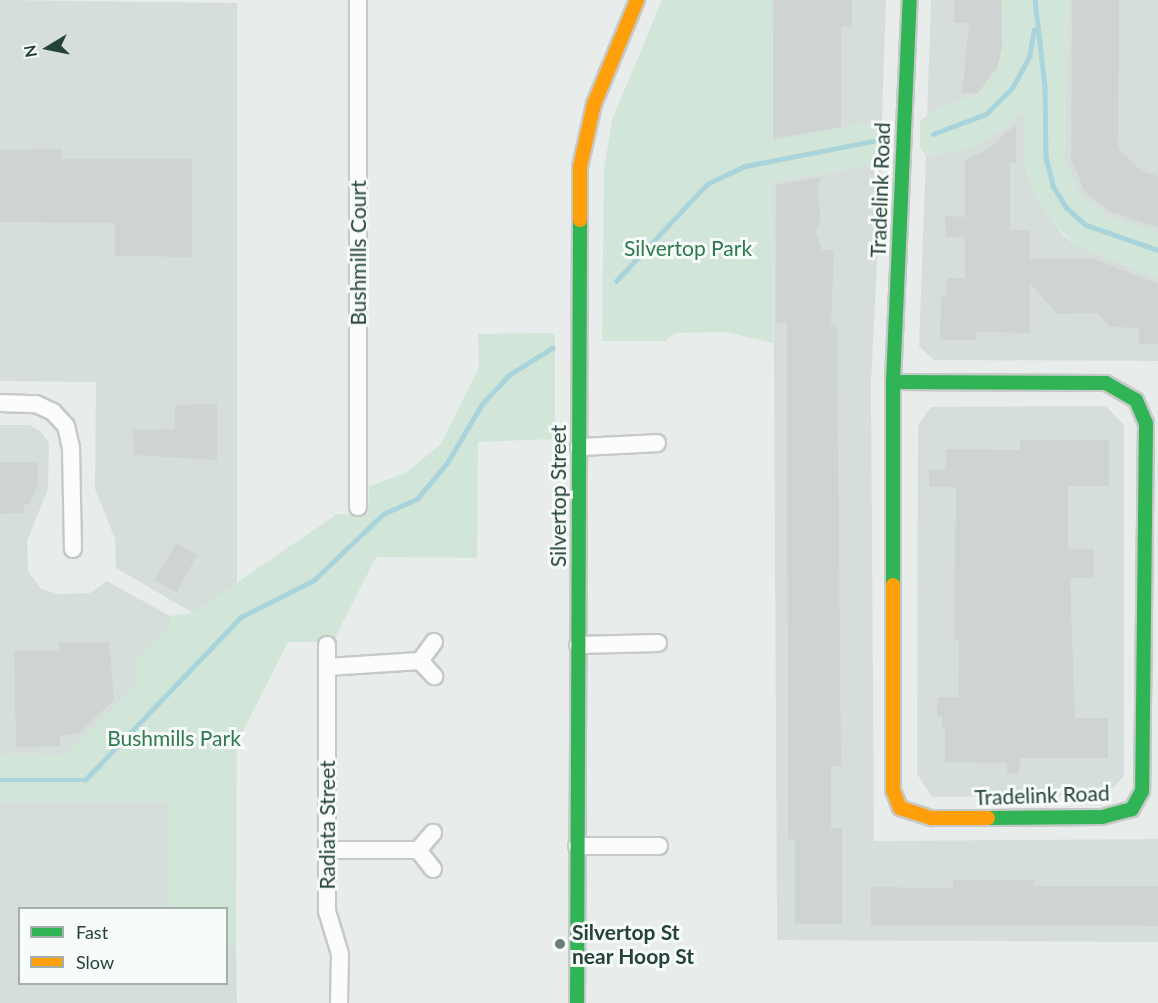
<!DOCTYPE html>
<style>
body{margin:0}
#map{position:relative;width:1158px;height:1003px;overflow:hidden;background:#e8edeb;font-family:Lato,sans-serif}
div>[style]{position:absolute}
.built>*{inset:0;background:#d6dedb}
.green>*{inset:0;background:#d1e6d8}
.stream>*{height:4.5px;margin:-2.25px;padding:0 2.25px;transform-origin:2.25px;border-radius:2.25px;background:#a9d4db}
.building>*{inset:0;background:#cfd4d2}
.roads{filter:drop-shadow(2px 0 #c5cac8) drop-shadow(-2px 0 #c5cac8) drop-shadow(0 2px #c5cac8) drop-shadow(0 -2px #c5cac8)}
.street>*{height:16px;margin:-8px;padding:0 8px;transform-origin:8px;border-radius:8px;background:#fcfcfc}
.fast>*{height:14px;margin:-7px;padding:0 7px;transform-origin:7px;border-radius:7px;background:#30b455}
.slow>*{height:14px;margin:-7px;padding:0 7px;transform-origin:7px;border-radius:7px;background:#ff9f0a}
.dots>*{width:16px;height:16px;translate:-50% -50%;box-sizing:border-box;border:3px solid #f7fbf9;border-radius:50%}
span{translate:-50% -50%;white-space:nowrap;text-align:center;line-height:1.15;-webkit-text-stroke:6px #f7fbf9;paint-order:stroke}
.street-label{font-size:21px;color:#24423a}
.park-label{font-size:21px;color:#2d7a4b}
.poi-label{font-size:21px;color:#24423a;font-weight:700}
.left{translate:0 -50%;text-align:left}
.legend{position:absolute;left:18px;top:907px;width:210px;height:78px;box-sizing:border-box;background:#f7fbf9;border:2px solid #a3b1ad;margin:0;padding:8px 10px;list-style:none;font-size:18px;color:#24423a}
.legend li{display:flex;align-items:center;gap:12px;height:30px}
.legend b{width:30px;border:2px solid #a3b1ad}
.north{position:absolute;left:18px;top:18px;width:60px;height:60px;-webkit-text-stroke:4px #f7fbf9;paint-order:stroke;rotate:260deg;font-size:16px;font-weight:700;line-height:24px;text-align:center;color:#24423a}
.north::after{content:'';display:block;margin:auto;width:21px;height:27px;background:#24423a;clip-path:polygon(50% 0,100% 100%,50% 72%,0 100%)}
</style>
<div id="map">
<div class="built">
<div style="clip-path:polygon(0 0,237px 3px,237px 584px,193px 613px,116px 568px,115px 539px,95px 489px,96px 382px,0 381px)"></div>
<div style="clip-path:polygon(772px 0,886px 0,882px 120px,773px 142px)"></div>
<div style="clip-path:polygon(931px 0,1002px 0,1003px 48px,998px 68px,978px 94px,936px 109px,927px 117px)"></div>
<div style="clip-path:polygon(1069px 0,1158px 0,1158px 232px,1108px 217px,1080px 195px,1064px 159px)"></div>
<div style="clip-path:polygon(1020px 112px,1025px 113px,1026px 169px,1033px 193px,1062px 234px,1077px 246px,1158px 278px,1158px 361px,934px 360px,919px 346px,926px 156px,967px 149px,1005px 128px)"></div>
<div style="clip-path:polygon(882px 163px,871px 384px,874px 841px,1158px 839px,1158px 942px,777px 940px,773px 182px)"></div>
<div style="clip-path:polygon(1106px 406px,1124px 425px,1124px 776px,1106px 795px,932px 797px,917px 774px,918px 425px,931px 407px)"></div>
<div style="clip-path:polygon(0 425px,30px 425px,41px 432px,49px 443px,48px 489px,27px 541px,28px 571px,41px 589px,58px 594px,90px 593px,107px 581px,170px 616px,170px 628px,137px 659px,137px 686px,65px 755px,0 754px)"></div>
<div style="clip-path:polygon(169px 801px,168px 908px,20px 908px,20px 984px,226px 984px,227px 945px,236px 945px,237px 1003px,0 1003px,0 802px)"></div>
</div>
<div class="green">
<div style="clip-path:polygon(662px 0,772px 0,773px 141px,882px 120px,882px 163px,773px 182px,773px 343px,725px 332px,675px 333px,665px 341px,602px 341px,604px 169px,612px 120px)"></div>
<div style="clip-path:polygon(1002px 0,1069px 0,1064px 159px,1080px 195px,1108px 217px,1158px 232px,1158px 278px,1077px 246px,1053px 223px,1033px 193px,1026px 169px,1025px 113px,1020px 112px,1005px 128px,967px 149px,926px 156px,920px 147px,920px 121px,936px 109px,978px 94px,998px 68px,1003px 48px)"></div>
<div style="clip-path:polygon(555px 333px,555px 439px,478px 442px,477px 558px,376px 557px,333px 642px,288px 642px,237px 743px,236px 945px,227px 945px,226px 908px,168px 908px,168px 802px,0 802px,0 754px,65px 755px,137px 686px,137px 659px,170px 628px,170px 616px,193px 613px,337px 514px,368px 514px,369px 486px,406px 473px,441px 444px,479px 367px,478px 334px)"></div>
</div>
<div class="stream">
<div style="left:1035px;top:0;width:88px;rotate:83.4deg"></div>
<div style="left:1045px;top:87px;width:70px;rotate:89.2deg"></div>
<div style="left:1046px;top:157px;width:30px;rotate:76deg"></div>
<div style="left:1053px;top:186px;width:26px;rotate:58deg"></div>
<div style="left:1067px;top:208px;width:25px;rotate:42deg"></div>
<div style="left:1086px;top:225px;width:76px;rotate:19.1deg"></div>
<div style="left:933px;top:134px;width:57px;rotate:-20.7deg"></div>
<div style="left:986px;top:114px;width:37px;rotate:-45deg"></div>
<div style="left:1012px;top:88px;width:35px;rotate:-61deg"></div>
<div style="left:1029px;top:57px;width:27px;rotate:-80deg"></div>
<div style="left:616px;top:281px;width:133px;rotate:-46.8deg"></div>
<div style="left:707px;top:184px;width:42px;rotate:-25.3deg"></div>
<div style="left:745px;top:166px;width:131px;rotate:-11deg"></div>
<div style="left:0;top:780px;width:85px"></div>
<div style="left:85px;top:780px;width:226px;rotate:-46.3deg"></div>
<div style="left:241px;top:617px;width:82px;rotate:-26.9deg"></div>
<div style="left:314px;top:580px;width:95px;rotate:-43.7deg"></div>
<div style="left:383px;top:514px;width:37px;rotate:-24deg"></div>
<div style="left:417px;top:499px;width:47px;rotate:-50.2deg"></div>
<div style="left:447px;top:463px;width:69px;rotate:-59.3deg"></div>
<div style="left:482px;top:404px;width:40px;rotate:-47deg"></div>
<div style="left:509px;top:375px;width:51px;rotate:-32.1deg"></div>
</div>
<div class="building">
<div style="clip-path:polygon(773px 0,852px 0,852px 27px,841px 27px,841px 127px,773px 139px)"></div>
<div style="clip-path:polygon(954px 0,1001px 0,1002px 48px,997px 68px,978px 93px,962px 93px,969px 23px,954px 23px)"></div>
<div style="clip-path:polygon(1072px 0,1119px 0,1118px 149px,1142px 171px,1158px 176px,1158px 227px,1112px 213px,1085px 192px,1071px 158px)"></div>
<div style="clip-path:polygon(1016px 124px,1016px 163px,1010px 163px,1010px 230px,1030px 230px,1030px 259px,1092px 258px,1158px 284px,1158px 344px,1139px 344px,1139px 328px,1110px 327px,1097px 313px,1057px 314px,1030px 283px,1030px 333px,976px 332px,976px 340px,940px 340px,941px 297px,946px 297px,947px 278px,965px 278px,965px 237px,946px 237px,945px 216px,965px 217px,965px 160px,988px 149px)"></div>
<div style="clip-path:polygon(62px 149px,62px 159px,192px 159px,192px 257px,115px 256px,115px 223px,0 222px,0 150px)"></div>
<div style="clip-path:polygon(821px 177px,817px 189px,821px 220px,816px 231px,822px 250px,834px 250px,831px 325px,837px 325px,841px 766px,831px 766px,831px 828px,842px 828px,842px 924px,795px 924px,795px 840px,788px 839px,787px 323px,776px 323px,776px 185px)"></div>
<div style="clip-path:polygon(217px 404px,217px 460px,134px 455px,133px 430px,175px 429px,175px 405px)"></div>
<div style="clip-path:polygon(1020px 440px,1109px 440px,1109px 486px,1068px 486px,1068px 549px,1094px 549px,1094px 578px,1070px 578px,1075px 718px,1108px 718px,1108px 758px,1020px 758px,1019px 773px,1007px 773px,1007px 763px,945px 762px,945px 728px,942px 728px,942px 716px,937px 716px,938px 697px,958px 697px,959px 640px,954px 640px,956px 487px,929px 487px,929px 469px,946px 470px,946px 449px,1020px 450px)"></div>
<div style="clip-path:polygon(0 462px,38px 462px,38px 484px,30px 504px,24px 504px,24px 513px,0 514px)"></div>
<div style="clip-path:polygon(176px 543px,197px 555px,177px 592px,155px 580px)"></div>
<div style="clip-path:polygon(109px 642px,114px 700px,79px 733px,60px 736px,61px 746px,16px 747px,14px 651px,59px 650px,59px 643px)"></div>
<div style="clip-path:polygon(953px 880px,1034px 880px,1034px 886px,1158px 886px,1158px 926px,871px 925px,871px 887px,953px 888px)"></div>
</div>
<div class="roads">
<div class="street">
<div style="left:0;top:403px;width:36px;rotate:2deg"></div>
<div style="left:36px;top:404px;width:19px;rotate:25deg"></div>
<div style="left:53px;top:412px;width:19px;rotate:47deg"></div>
<div style="left:66px;top:426px;width:22px;rotate:77deg"></div>
<div style="left:71px;top:447px;width:102px;rotate:88.9deg"></div>
<div style="left:579px;top:447px;width:78px;rotate:-2.9deg"></div>
<div style="left:358px;top:507px;width:507px;rotate:-90deg"></div>
<div style="left:434px;top:642px;width:24px;rotate:126deg"></div>
<div style="left:420px;top:661px;width:21px;rotate:47deg"></div>
<div style="left:327px;top:645px;width:266px;rotate:90deg"></div>
<div style="left:327px;top:911px;width:45px;rotate:73.2deg"></div>
<div style="left:340px;top:954px;width:49px;rotate:91.2deg"></div>
<div style="left:578px;top:645px;width:80px;rotate:-1.4deg"></div>
<div style="left:327px;top:667px;width:93px;rotate:-3.7deg"></div>
<div style="left:577px;top:846px;width:82px"></div>
<div style="left:327px;top:850px;width:91px"></div>
<div style="left:433px;top:869px;width:24px;rotate:-128deg"></div>
<div style="left:418px;top:850px;width:23px;rotate:-49deg"></div>
</div>
<div class="fast">
<div style="left:893px;top:382px;width:213px;rotate:0.3deg"></div>
<div style="left:1106px;top:383px;width:34px;rotate:30deg"></div>
<div style="left:1136px;top:400px;width:25px;rotate:67deg"></div>
<div style="left:1146px;top:423px;width:368px;rotate:90.6deg"></div>
<div style="left:1142px;top:791px;width:21px;rotate:119deg"></div>
<div style="left:1132px;top:809px;width:31px;rotate:165deg"></div>
<div style="left:1102px;top:817px;width:114px;rotate:179.5deg"></div>
<div style="left:893px;top:585px;width:203px;rotate:-90deg"></div>
<div style="left:893px;top:382px;width:382px;rotate:-87.5deg"></div>
<div style="left:577px;top:1003px;width:783px;rotate:-89.78deg"></div>
</div>
<div class="slow">
<div style="left:580px;top:220px;width:53px;rotate:-90deg"></div>
<div style="left:580px;top:167px;width:65px;rotate:-77.5deg"></div>
<div style="left:594px;top:104px;width:113px;rotate:-67.5deg"></div>
<div style="left:893px;top:585px;width:205px;rotate:90deg"></div>
<div style="left:893px;top:790px;width:19px;rotate:69deg"></div>
<div style="left:900px;top:808px;width:33px;rotate:18deg"></div>
<div style="left:931px;top:818px;width:57px"></div>
</div>
</div>
<div class="dots">
<div style="left:560px;top:944px;background:#697e78"></div>
</div>
<div class="street-label">
<span style="left:880px;top:190px;rotate:-88deg">Tradelink Road</span>
<span style="left:358px;top:253px;rotate:-90deg">Bushmills Court</span>
<span style="left:558px;top:496px;rotate:-90deg">Silvertop Street</span>
<span style="left:1042px;top:795px;rotate:-2deg">Tradelink Road</span>
<span style="left:327px;top:825px;rotate:-90deg">Radiata Street</span>
</div>
<div class="park-label">
<span style="left:688px;top:248px">Silvertop Park</span>
<span style="left:174px;top:738px">Bushmills Park</span>
</div>
<div class="poi-label">
<span class="left" style="left:572px;top:944px">Silvertop St<br>near Hoop St</span>
</div>
<ul class="legend">
<li><b style="height:8px;background:#30b455"></b>Fast</li>
<li><b style="height:8px;background:#ff9f0a"></b>Slow</li>
</ul>
<div class="north">N</div>
</div>
